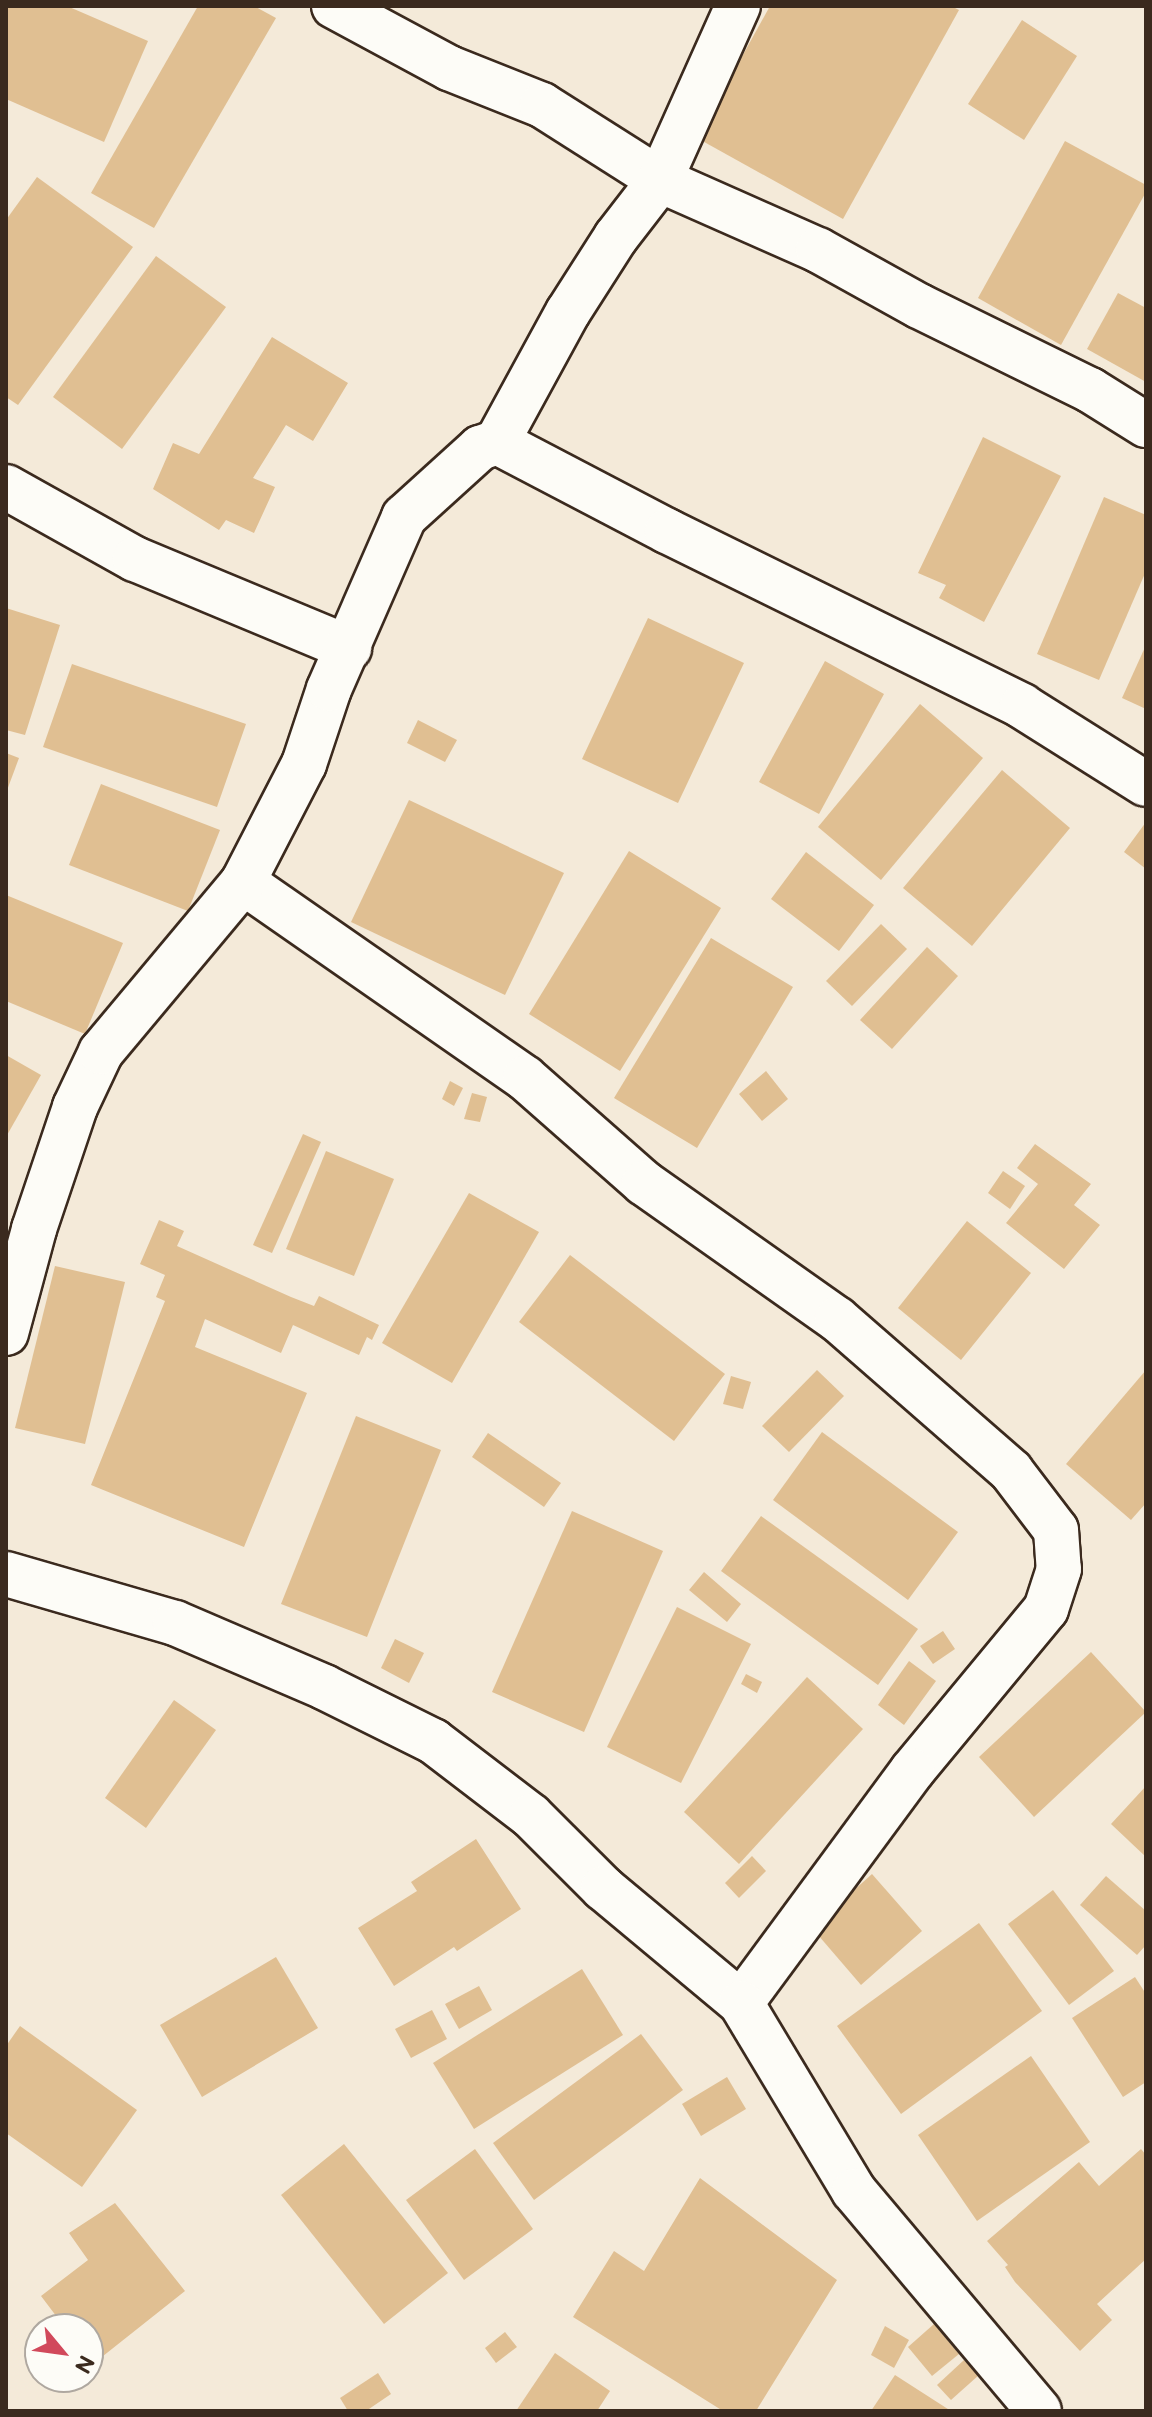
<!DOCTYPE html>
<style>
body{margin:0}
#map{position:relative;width:1152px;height:2417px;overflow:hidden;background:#f4ead9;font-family:"Balsamiq Sans",sans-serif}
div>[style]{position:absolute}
.building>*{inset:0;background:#e0bf92}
.roads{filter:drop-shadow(2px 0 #3b2a1e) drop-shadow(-2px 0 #3b2a1e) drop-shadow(0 2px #3b2a1e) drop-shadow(0 -2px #3b2a1e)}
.street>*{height:44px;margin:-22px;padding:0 22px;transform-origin:22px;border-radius:22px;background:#fdfcf7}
span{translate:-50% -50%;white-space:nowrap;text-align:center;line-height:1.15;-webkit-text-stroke:7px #fdfcf7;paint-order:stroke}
.frame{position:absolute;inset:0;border:8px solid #3b2a1e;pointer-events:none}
.north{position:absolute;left:24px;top:2313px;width:80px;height:80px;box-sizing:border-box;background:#fdfcf7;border:2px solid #afa8a0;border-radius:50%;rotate:119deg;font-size:22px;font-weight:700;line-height:32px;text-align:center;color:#3b2a1e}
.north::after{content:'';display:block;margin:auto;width:28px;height:36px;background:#d1495b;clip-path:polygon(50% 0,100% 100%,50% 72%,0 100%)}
</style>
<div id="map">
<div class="building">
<div style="clip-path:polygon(6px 6px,67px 6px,148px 41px,104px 142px,6px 99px)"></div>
<div style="clip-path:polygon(198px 6px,254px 6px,276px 18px,154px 228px,91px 193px)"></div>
<div style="clip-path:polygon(770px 6px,951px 6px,959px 10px,843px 219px,697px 138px)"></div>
<div style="clip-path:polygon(1022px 20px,1077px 56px,1024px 140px,968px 104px)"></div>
<div style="clip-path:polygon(1065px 141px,1146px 185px,1146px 192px,1061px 345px,978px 298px)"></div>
<div style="clip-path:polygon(37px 177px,133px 247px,18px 405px,6px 397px,6px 220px)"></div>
<div style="clip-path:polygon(156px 256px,226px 307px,122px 449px,53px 397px)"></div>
<div style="clip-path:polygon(1118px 293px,1146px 308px,1146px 382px,1087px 349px)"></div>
<div style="clip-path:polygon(272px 337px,348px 383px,313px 441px,286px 425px,253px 478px,275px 487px,254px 533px,226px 520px,219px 530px,153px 489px,173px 443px,199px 454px)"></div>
<div style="clip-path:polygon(983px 437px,1061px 476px,984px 622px,939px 598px,946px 585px,918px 573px)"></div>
<div style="clip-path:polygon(1104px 497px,1146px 515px,1146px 571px,1099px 680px,1037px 654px)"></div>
<div style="clip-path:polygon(6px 608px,60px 625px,25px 735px,6px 730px)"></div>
<div style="clip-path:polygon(648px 618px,744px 663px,678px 803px,582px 759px)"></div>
<div style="clip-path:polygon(1146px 645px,1146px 709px,1122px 698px)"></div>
<div style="clip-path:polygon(825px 661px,884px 694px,819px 814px,759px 782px)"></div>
<div style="clip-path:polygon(72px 664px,246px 724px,217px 807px,43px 747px)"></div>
<div style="clip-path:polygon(920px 704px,983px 758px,881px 880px,818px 827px)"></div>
<div style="clip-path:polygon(418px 720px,457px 740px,445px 762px,407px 743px)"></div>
<div style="clip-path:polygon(6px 753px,19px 758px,6px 793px)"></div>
<div style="clip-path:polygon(1002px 770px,1070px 828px,972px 946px,903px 888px)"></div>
<div style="clip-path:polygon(101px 784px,220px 830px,188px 911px,69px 865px)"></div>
<div style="clip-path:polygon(409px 800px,564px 873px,505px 995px,351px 922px)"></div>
<div style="clip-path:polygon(1146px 822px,1146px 869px,1124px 852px)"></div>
<div style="clip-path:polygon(629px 851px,721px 908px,620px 1071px,529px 1014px)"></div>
<div style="clip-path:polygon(806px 852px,874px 905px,839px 951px,771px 899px)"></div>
<div style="clip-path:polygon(6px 895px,123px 943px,85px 1034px,6px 1001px)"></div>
<div style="clip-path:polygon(881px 924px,907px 949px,852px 1006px,826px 981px)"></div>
<div style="clip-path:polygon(711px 938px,793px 987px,697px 1148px,614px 1098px)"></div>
<div style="clip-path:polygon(927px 947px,958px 976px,892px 1049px,860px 1020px)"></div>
<div style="clip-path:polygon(6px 1055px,41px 1075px,6px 1137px)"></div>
<div style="clip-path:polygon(766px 1071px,788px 1099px,762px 1121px,739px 1094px)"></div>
<div style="clip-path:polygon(450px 1081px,463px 1088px,454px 1106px,442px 1099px)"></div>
<div style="clip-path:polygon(472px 1093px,487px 1097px,480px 1122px,464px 1119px)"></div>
<div style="clip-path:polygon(303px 1134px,321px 1142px,272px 1253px,253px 1245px)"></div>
<div style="clip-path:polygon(1035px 1144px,1091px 1184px,1074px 1205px,1100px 1225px,1064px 1269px,1006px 1223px,1038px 1184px,1017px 1168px)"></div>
<div style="clip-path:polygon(326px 1151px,394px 1179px,354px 1276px,286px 1249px)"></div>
<div style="clip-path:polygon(1003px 1171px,1025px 1186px,1010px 1209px,988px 1193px)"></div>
<div style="clip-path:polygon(469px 1193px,539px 1232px,452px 1383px,382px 1343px)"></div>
<div style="clip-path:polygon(159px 1220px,184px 1231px,177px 1246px,291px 1297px,314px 1306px,319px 1296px,379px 1325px,372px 1340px,367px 1337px,359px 1355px,293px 1325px,281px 1353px,205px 1319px,195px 1347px,307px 1393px,244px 1547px,91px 1485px,165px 1301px,156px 1297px,165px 1275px,140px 1264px)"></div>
<div style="clip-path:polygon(967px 1221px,1031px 1273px,961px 1360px,898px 1308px)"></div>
<div style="clip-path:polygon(570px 1255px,725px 1374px,674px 1441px,519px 1322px)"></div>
<div style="clip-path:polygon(55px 1266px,125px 1282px,85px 1444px,15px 1428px)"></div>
<div style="clip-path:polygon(817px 1370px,844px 1396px,789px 1452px,762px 1426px)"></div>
<div style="clip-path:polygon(1146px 1370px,1146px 1503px,1131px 1520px,1066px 1464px)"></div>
<div style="clip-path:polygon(731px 1376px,751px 1382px,743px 1409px,723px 1404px)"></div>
<div style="clip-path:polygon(356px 1416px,441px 1450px,367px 1637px,281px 1604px)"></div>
<div style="clip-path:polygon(822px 1432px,958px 1532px,908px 1600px,773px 1500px)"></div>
<div style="clip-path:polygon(488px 1433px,561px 1483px,544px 1507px,472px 1457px)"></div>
<div style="clip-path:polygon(572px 1511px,663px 1551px,584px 1732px,492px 1692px)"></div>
<div style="clip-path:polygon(761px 1516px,918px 1629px,878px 1685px,721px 1571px)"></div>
<div style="clip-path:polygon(704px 1572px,741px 1604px,727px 1622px,689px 1590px)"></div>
<div style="clip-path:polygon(677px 1607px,751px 1644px,681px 1783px,607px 1747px)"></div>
<div style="clip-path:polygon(943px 1631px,955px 1649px,933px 1664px,920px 1646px)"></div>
<div style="clip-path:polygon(395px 1639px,424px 1653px,409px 1683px,381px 1668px)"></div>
<div style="clip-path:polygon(1091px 1652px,1146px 1712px,1034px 1817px,979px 1757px)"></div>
<div style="clip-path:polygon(909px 1661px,936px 1681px,904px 1725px,878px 1705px)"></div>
<div style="clip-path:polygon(746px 1674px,762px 1682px,757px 1693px,741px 1684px)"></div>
<div style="clip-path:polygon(807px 1677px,863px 1729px,739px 1864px,684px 1812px)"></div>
<div style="clip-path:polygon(174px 1700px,216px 1730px,146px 1828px,105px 1798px)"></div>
<div style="clip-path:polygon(1146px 1786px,1146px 1857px,1111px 1824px)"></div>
<div style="clip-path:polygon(476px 1839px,521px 1909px,457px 1951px,454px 1947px,394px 1986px,358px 1928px,417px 1891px,411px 1882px)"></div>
<div style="clip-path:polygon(752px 1856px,766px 1871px,739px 1898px,725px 1883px)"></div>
<div style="clip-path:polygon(872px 1874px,922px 1931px,861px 1985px,812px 1928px)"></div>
<div style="clip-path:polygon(1106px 1876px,1146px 1911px,1146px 1945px,1137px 1955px,1080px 1905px)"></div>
<div style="clip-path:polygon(1053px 1890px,1114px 1971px,1069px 2005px,1008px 1924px)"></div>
<div style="clip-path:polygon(979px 1923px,1042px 2011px,901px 2114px,837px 2026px)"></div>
<div style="clip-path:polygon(276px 1957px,318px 2028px,202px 2097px,160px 2025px)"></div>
<div style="clip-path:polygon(582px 1969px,623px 2035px,474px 2129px,433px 2063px)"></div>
<div style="clip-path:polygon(1135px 1977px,1146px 1994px,1146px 2082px,1123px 2097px,1072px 2018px)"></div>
<div style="clip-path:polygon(479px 1986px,492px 2010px,459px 2029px,445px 2004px)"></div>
<div style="clip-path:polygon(432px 2010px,447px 2039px,411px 2058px,395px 2029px)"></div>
<div style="clip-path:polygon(20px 2026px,137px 2110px,82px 2187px,6px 2133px,6px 2046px)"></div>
<div style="clip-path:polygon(641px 2034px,683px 2090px,534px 2200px,493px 2143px)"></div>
<div style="clip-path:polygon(1031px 2056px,1090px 2142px,977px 2221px,918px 2135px)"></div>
<div style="clip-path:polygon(727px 2077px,746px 2109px,701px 2136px,682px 2104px)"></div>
<div style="clip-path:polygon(344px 2144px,448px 2273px,384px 2324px,281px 2195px)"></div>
<div style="clip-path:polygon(475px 2149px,533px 2229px,464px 2280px,406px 2200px)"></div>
<div style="clip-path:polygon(1141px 2149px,1146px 2155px,1146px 2259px,1097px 2304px,1112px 2320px,1080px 2351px,1015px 2282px,1005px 2267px,1008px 2265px,987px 2241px,1079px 2162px,1099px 2186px)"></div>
<div style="clip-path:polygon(700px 2178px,837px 2280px,756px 2411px,723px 2411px,573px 2317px,614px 2251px,644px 2271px)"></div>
<div style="clip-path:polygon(115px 2203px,185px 2291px,93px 2364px,88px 2358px,88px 2329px,66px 2329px,41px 2296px,88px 2260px,69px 2233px)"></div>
<div style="clip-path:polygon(934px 2324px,959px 2354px,932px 2376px,908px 2347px)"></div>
<div style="clip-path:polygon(885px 2326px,909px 2340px,894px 2368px,871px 2355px)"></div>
<div style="clip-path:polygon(505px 2332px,517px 2347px,496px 2363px,485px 2348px)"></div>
<div style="clip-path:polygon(555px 2353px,610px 2391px,597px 2411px,516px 2411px)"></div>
<div style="clip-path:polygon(964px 2360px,979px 2375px,951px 2400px,937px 2385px)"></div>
<div style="clip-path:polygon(378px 2373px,391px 2394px,366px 2411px,348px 2411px,340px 2398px)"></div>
<div style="clip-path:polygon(895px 2375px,951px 2411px,871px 2411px)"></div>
</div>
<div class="roads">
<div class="street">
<div style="left:334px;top:6px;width:131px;rotate:28.3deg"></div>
<div style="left:449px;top:68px;width:100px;rotate:21.7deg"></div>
<div style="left:542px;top:105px;width:140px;rotate:32.4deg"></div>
<div style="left:660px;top:180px;width:173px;rotate:23.9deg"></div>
<div style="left:818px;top:250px;width:115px;rotate:29deg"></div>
<div style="left:919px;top:306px;width:191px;rotate:26.2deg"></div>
<div style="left:1090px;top:390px;width:66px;rotate:32deg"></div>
<div style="left:497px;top:442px;width:192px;rotate:27.6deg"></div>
<div style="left:667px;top:531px;width:396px;rotate:26.2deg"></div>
<div style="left:1022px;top:706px;width:146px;rotate:32.2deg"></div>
<div style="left:6px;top:487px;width:148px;rotate:29.2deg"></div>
<div style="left:135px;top:559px;width:232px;rotate:22.6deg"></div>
<div style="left:243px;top:882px;width:343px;rotate:34.8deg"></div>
<div style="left:525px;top:1078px;width:159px;rotate:41.4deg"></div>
<div style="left:644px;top:1183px;width:236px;rotate:35.2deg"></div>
<div style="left:837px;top:1319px;width:231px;rotate:41.1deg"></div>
<div style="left:1011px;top:1471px;width:74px;rotate:52.7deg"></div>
<div style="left:1056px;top:1530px;width:39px;rotate:86deg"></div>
<div style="left:1059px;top:1569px;width:42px;rotate:108deg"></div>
<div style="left:1046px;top:1609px;width:210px;rotate:129.6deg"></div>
<div style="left:912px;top:1771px;width:288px;rotate:126.4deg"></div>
<div style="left:6px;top:1333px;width:108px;rotate:-74.9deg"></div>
<div style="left:34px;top:1229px;width:129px;rotate:-71.4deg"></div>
<div style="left:75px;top:1107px;width:61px;rotate:-64.7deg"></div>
<div style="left:101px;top:1052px;width:222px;rotate:-50.1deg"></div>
<div style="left:243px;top:882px;width:133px;rotate:-62.7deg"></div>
<div style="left:304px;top:764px;width:79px;rotate:-71.6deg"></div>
<div style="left:329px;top:689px;width:188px;rotate:-66.4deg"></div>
<div style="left:404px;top:517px;width:103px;rotate:-42.2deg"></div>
<div style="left:480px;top:448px;width:18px;rotate:-19deg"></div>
<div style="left:497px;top:442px;width:148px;rotate:-61.4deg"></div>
<div style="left:568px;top:312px;width:89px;rotate:-57.4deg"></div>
<div style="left:616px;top:237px;width:72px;rotate:-52.3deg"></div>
<div style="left:660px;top:180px;width:191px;rotate:-65.9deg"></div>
<div style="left:6px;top:1574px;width:176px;rotate:16.2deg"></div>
<div style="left:175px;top:1623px;width:162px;rotate:23.2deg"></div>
<div style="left:324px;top:1687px;width:122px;rotate:26.4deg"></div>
<div style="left:433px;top:1741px;width:123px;rotate:37.4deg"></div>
<div style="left:531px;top:1816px;width:102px;rotate:45deg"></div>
<div style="left:603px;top:1888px;width:180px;rotate:39.8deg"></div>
<div style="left:741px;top:2003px;width:219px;rotate:59deg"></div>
<div style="left:854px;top:2191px;width:287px;rotate:49.9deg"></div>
</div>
</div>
<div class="frame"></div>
<div class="north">N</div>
</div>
